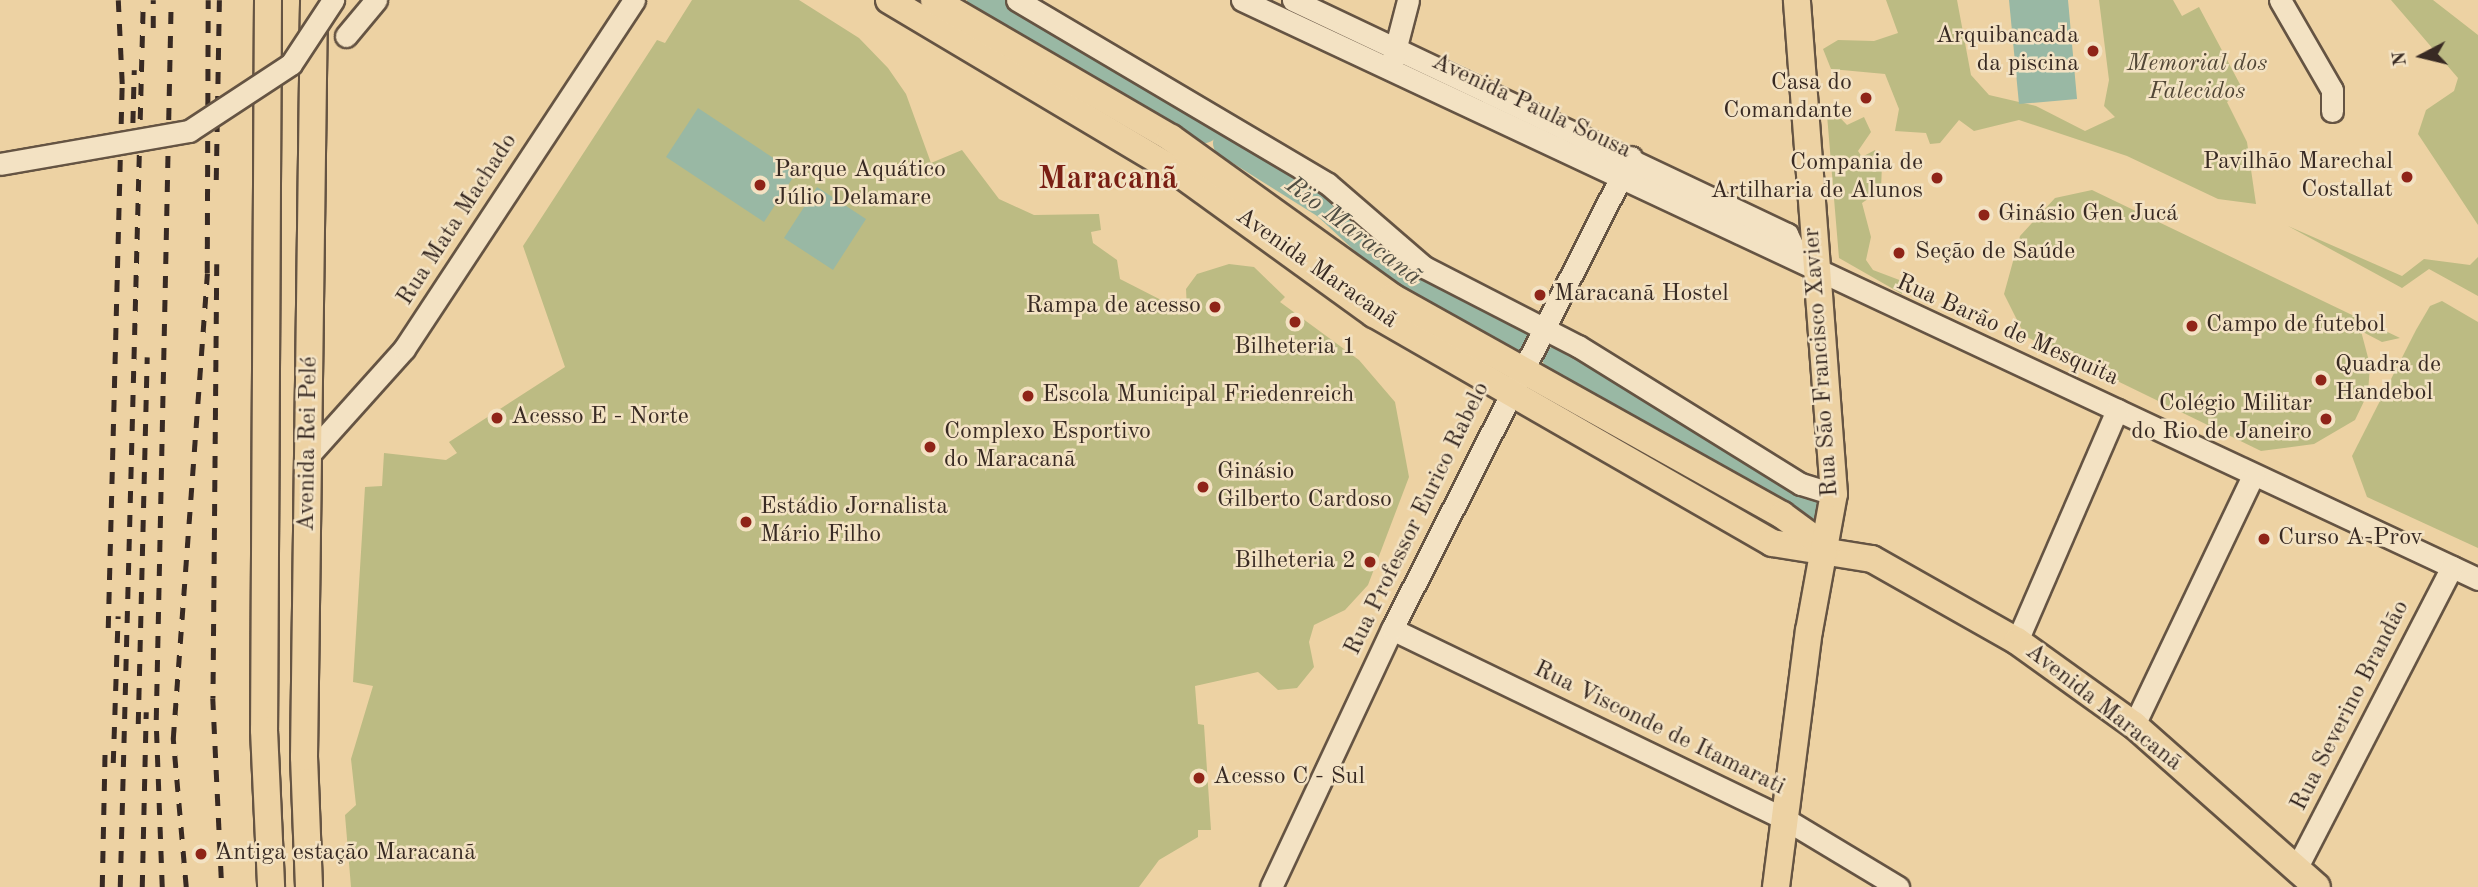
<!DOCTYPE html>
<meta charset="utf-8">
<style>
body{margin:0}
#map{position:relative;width:2478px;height:887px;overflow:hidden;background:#edd2a3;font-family:"Old Standard TT",serif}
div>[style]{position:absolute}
.green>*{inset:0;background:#bcbb83}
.water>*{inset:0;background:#99b8a4}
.river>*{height:28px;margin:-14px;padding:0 14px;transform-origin:14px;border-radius:14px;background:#99b8a4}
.roads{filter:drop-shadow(2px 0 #655443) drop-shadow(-2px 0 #655443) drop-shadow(0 2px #655443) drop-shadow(0 -2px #655443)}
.minor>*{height:21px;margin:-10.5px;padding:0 10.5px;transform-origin:10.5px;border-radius:10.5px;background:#f3e2c3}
.major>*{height:26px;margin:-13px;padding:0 13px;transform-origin:13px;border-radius:13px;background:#edd2a3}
.rail>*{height:4.5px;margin-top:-2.25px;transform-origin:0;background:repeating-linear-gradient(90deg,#382a23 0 12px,transparent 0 24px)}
.bridges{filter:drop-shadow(2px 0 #655443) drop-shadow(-2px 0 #655443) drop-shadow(0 2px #655443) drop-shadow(0 -2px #655443)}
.minor-bridge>*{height:21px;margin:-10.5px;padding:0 10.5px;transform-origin:10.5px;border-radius:10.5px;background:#f3e2c3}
.dots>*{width:19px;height:19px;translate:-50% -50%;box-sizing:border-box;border:4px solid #f3e2c3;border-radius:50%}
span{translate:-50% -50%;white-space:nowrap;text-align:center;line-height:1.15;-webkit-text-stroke:5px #f3e2c3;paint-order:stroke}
.poi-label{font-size:24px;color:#382a23}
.right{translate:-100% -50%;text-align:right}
.left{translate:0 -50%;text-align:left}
.park-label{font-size:24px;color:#524736;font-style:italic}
.street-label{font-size:24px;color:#382a23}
.water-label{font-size:26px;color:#504e43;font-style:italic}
.district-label{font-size:32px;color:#7a1f14;font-weight:700}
.north{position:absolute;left:2387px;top:21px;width:70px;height:70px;-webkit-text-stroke:5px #f3e2c3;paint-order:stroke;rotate:263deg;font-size:19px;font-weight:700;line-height:28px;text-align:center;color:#382a23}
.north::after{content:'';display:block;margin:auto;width:24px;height:32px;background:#382a23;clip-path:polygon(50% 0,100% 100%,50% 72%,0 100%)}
</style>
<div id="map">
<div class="green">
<div style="clip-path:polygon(692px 0,799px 0,859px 38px,888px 68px,906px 94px,931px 163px,962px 150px,999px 199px,1034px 215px,1099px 214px,1101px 230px,1091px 232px,1093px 243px,1117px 260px,1120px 279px,1169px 304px,1173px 315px,1187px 310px,1186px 289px,1197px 274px,1229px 264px,1254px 267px,1285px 297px,1280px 302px,1359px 360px,1395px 402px,1409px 477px,1368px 585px,1345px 610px,1314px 625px,1309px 642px,1314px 667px,1297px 688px,1278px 690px,1258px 672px,1195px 686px,1198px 724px,1204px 725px,1211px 830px,1198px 830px,1198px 837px,1159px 860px,1139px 887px,351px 887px,345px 815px,356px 805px,351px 759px,373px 686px,353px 682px,365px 487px,382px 486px,384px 453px,446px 460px,457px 453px,449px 442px,565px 367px,523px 246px,657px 40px,665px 43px)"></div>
<div style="clip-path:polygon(1886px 0,1957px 0,1971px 75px,1989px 95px,2036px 106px,2085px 131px,2115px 117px,2104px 106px,2109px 80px,2099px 0,2173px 0,2182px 16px,2199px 7px,2243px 90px,2227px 102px,2247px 142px,2256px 204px,2218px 199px,2127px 156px,2019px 120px,1974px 131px,1959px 120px,1940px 143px,1930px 144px,1926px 133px,1895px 131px,1899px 109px,1885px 74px,1831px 69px,1823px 49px,1838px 40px,1874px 41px,1898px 33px)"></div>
<div style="clip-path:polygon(2391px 0,2433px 0,2478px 35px,2478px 225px,2418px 134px,2426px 110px,2454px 91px,2458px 78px)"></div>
<div style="clip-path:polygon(1826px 103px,1847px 125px,1864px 117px,1871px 132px,1858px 151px,1862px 157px,1875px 150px,1882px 164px,1881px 190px,1862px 203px,1871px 237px,1866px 260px,1873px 270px,1902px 281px,1902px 294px,1839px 258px)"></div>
<div style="clip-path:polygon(2092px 190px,2400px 338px,2382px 342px,2361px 331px,2370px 365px,2368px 393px,2355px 420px,2314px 444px,2261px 451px,2025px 336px,2004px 294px,2020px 236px,2055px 198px)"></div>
<div style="clip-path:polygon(2288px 226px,2402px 276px,2424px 259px,2470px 265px,2478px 257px,2478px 296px,2429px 269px,2402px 288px)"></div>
<div style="clip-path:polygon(2442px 301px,2478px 322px,2478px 548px,2367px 497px,2352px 456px,2416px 330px,2430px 306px)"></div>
</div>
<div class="water">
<div style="clip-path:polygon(2009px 0,2068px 0,2077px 99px,2019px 104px)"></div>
<div style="clip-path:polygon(698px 108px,796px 173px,764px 222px,666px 157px)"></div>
<div style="clip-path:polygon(817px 187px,866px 219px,833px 270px,784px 238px)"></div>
</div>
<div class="river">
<div style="left:981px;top:0;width:258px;rotate:30deg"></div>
<div style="left:1227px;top:143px;width:117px;rotate:32.1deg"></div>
<div style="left:1326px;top:205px;width:100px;rotate:43deg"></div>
<div style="left:1399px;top:273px;width:135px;rotate:29.2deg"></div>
<div style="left:1557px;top:360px;width:289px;rotate:30.6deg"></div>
</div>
<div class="roads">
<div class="minor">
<div style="left:1017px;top:0;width:361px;rotate:30.6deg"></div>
<div style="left:1328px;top:184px;width:127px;rotate:40.8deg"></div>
<div style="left:1424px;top:267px;width:173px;rotate:27.2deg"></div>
<div style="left:1578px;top:346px;width:262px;rotate:31.8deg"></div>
<div style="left:1801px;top:484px;width:34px;rotate:17deg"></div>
<div style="left:1242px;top:0;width:1365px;rotate:25.1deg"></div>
<div style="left:1293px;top:0;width:547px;rotate:25.35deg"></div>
<div style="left:1787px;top:234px;width:28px;rotate:64deg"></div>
<div style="left:2280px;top:0;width:104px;rotate:60deg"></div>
<div style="left:2332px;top:90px;width:21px;rotate:90deg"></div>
<div style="left:346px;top:36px;width:47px;rotate:-50.2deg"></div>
<div style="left:1392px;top:62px;width:64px;rotate:-75.5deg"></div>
<div style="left:308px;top:456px;width:144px;rotate:-48.1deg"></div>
<div style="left:404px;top:349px;width:418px;rotate:-56.6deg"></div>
<div style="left:1392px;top:629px;width:437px;rotate:25.8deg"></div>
<div style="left:1785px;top:819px;width:132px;rotate:31deg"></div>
<div style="left:2017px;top:641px;width:252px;rotate:-66.6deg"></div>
<div style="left:2134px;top:725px;width:277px;rotate:-64.5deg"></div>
<div style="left:2296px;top:869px;width:340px;rotate:-62.7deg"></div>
<div style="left:1271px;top:887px;width:285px;rotate:-64.9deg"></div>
<div style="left:1392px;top:629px;width:529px;rotate:-63.14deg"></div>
</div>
<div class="major">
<div style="left:268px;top:0;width:730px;rotate:90.31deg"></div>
<div style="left:264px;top:730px;width:157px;rotate:87.4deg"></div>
<div style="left:889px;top:0;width:338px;rotate:30.8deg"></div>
<div style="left:1179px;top:173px;width:241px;rotate:35.9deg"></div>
<div style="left:1374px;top:314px;width:459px;rotate:29.9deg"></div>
<div style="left:1772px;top:543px;width:101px;rotate:9.1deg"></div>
<div style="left:1872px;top:559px;width:167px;rotate:29.5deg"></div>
<div style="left:2017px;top:641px;width:144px;rotate:35.7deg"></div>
<div style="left:2134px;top:725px;width:244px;rotate:41.5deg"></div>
<div style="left:934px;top:0;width:274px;rotate:30.2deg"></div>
<div style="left:1171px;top:138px;width:272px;rotate:35.7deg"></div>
<div style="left:1392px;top:297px;width:447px;rotate:29.2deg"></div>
<div style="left:1782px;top:515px;width:56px;rotate:36.3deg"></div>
<div style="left:309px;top:887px;width:130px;rotate:-92.2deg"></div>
<div style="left:304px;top:757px;width:757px;rotate:-89.24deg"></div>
<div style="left:1776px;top:887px;width:258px;rotate:-82.7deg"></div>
<div style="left:1809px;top:631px;width:139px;rotate:-79.7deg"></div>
<div style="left:1834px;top:494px;width:495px;rotate:-94.3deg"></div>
</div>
</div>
<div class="rail">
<div style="left:153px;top:28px;width:28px;rotate:-90deg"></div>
<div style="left:132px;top:147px;width:77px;rotate:-88.5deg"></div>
<div style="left:216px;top:180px;width:180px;rotate:-89deg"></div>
<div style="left:217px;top:264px;width:434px;rotate:90.5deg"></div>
<div style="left:213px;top:698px;width:189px;rotate:87.3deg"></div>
<div style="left:108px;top:628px;width:544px;rotate:-88.53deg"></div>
<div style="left:122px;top:84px;width:84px;rotate:-92.7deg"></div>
<div style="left:138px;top:724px;width:367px;rotate:-88.6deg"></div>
<div style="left:113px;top:763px;width:147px;rotate:-88.1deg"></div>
<div style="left:102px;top:887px;width:140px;rotate:-88.8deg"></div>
<div style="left:120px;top:887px;width:887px;rotate:-88.51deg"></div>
<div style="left:142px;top:887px;width:175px;rotate:-88.7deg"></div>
<div style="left:162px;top:887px;width:167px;rotate:-92.1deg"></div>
<div style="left:156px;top:720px;width:720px;rotate:-88.81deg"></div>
<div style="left:186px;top:887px;width:149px;rotate:-95deg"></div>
<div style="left:173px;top:739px;width:467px;rotate:-85.8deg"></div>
<div style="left:207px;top:273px;width:273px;rotate:-89.8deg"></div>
</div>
<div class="bridges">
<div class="minor-bridge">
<div style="left:0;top:164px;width:192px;rotate:-9.9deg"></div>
<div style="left:189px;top:131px;width:122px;rotate:-33.3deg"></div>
<div style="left:291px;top:64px;width:77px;rotate:-56.7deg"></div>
</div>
</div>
<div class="dots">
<div style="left:2093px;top:51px;background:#8f2418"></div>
<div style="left:1866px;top:98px;background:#8f2418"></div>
<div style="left:2407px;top:177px;background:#8f2418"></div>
<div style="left:1937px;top:178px;background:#8f2418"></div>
<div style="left:760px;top:185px;background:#8f2418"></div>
<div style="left:1984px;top:215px;background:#8f2418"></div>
<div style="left:1899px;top:253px;background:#8f2418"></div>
<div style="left:1540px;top:295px;background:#8f2418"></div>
<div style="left:1215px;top:307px;background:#8f2418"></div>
<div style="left:1295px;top:322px;background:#8f2418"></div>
<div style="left:2192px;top:326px;background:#8f2418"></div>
<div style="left:2321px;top:380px;background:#8f2418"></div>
<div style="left:1028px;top:396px;background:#8f2418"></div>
<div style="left:497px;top:418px;background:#8f2418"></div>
<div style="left:2326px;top:419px;background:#8f2418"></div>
<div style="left:930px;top:447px;background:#8f2418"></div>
<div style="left:1203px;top:487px;background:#8f2418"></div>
<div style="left:746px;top:522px;background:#8f2418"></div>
<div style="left:2264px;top:539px;background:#8f2418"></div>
<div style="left:1370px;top:562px;background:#8f2418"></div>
<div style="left:1199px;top:778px;background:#8f2418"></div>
<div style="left:201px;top:854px;background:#8f2418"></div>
</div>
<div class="poi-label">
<span class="right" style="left:2079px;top:51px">Arquibancada<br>da piscina</span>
<span class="right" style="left:1852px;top:98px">Casa do<br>Comandante</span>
<span class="right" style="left:2393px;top:177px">Pavilhão Marechal<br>Costallat</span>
<span class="right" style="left:1923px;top:178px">Compania de<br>Artilharia de Alunos</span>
<span class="left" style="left:774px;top:185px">Parque Aquático<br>Júlio Delamare</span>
<span class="left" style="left:1998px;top:215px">Ginásio Gen Jucá</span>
<span class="left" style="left:1915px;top:253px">Seção de Saúde</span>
<span class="left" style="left:1554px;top:295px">Maracanã Hostel</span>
<span class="right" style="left:1201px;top:307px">Rampa de acesso</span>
<span class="left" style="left:2206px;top:326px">Campo de futebol</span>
<span style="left:1295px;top:348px">Bilheteria 1</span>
<span class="left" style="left:2335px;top:380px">Quadra de<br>Handebol</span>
<span class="left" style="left:1042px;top:396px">Escola Municipal Friedenreich</span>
<span class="right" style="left:2312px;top:419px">Colégio Militar<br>do Rio de Janeiro</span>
<span class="left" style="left:511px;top:418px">Acesso E - Norte</span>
<span class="left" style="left:944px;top:447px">Complexo Esportivo<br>do Maracanã</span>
<span class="left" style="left:1217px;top:487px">Ginásio<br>Gilberto Cardoso</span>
<span class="left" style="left:760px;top:522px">Estádio Jornalista<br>Mário Filho</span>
<span class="left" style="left:2278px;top:539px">Curso A-Prov</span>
<span class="right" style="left:1356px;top:562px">Bilheteria 2</span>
<span class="left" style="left:1213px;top:778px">Acesso C - Sul</span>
<span class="left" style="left:215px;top:854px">Antiga estação Maracanã</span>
</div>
<div class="park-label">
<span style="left:2197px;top:79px">Memorial dos<br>Falecidos</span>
</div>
<div class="street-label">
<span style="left:1531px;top:107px;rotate:25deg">Avenida Paula Sousa</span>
<span style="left:458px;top:220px;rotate:-57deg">Rua Mata Machado</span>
<span style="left:1316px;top:269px;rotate:35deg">Avenida Maracanã</span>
<span style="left:2007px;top:331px;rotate:24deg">Rua Barão de Mesquita</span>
<span style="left:1822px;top:362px;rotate:-94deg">Rua São Francisco Xavier</span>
<span style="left:309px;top:444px;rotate:-89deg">Avenida Rei Pelé</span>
<span style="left:1418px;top:519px;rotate:-64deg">Rua Professor Eurico Rabelo</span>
<span style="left:2351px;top:706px;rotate:-63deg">Rua Severino Brandão</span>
<span style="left:2103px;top:708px;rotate:38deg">Avenida Maracanã</span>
<span style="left:1659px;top:729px;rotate:26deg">Rua Visconde de Itamarati</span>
</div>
<div class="water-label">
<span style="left:1353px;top:232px;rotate:37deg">Rio Maracanã</span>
</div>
<div class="district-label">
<span style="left:1108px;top:180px">Maracanã</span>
</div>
<div class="north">N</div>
</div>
